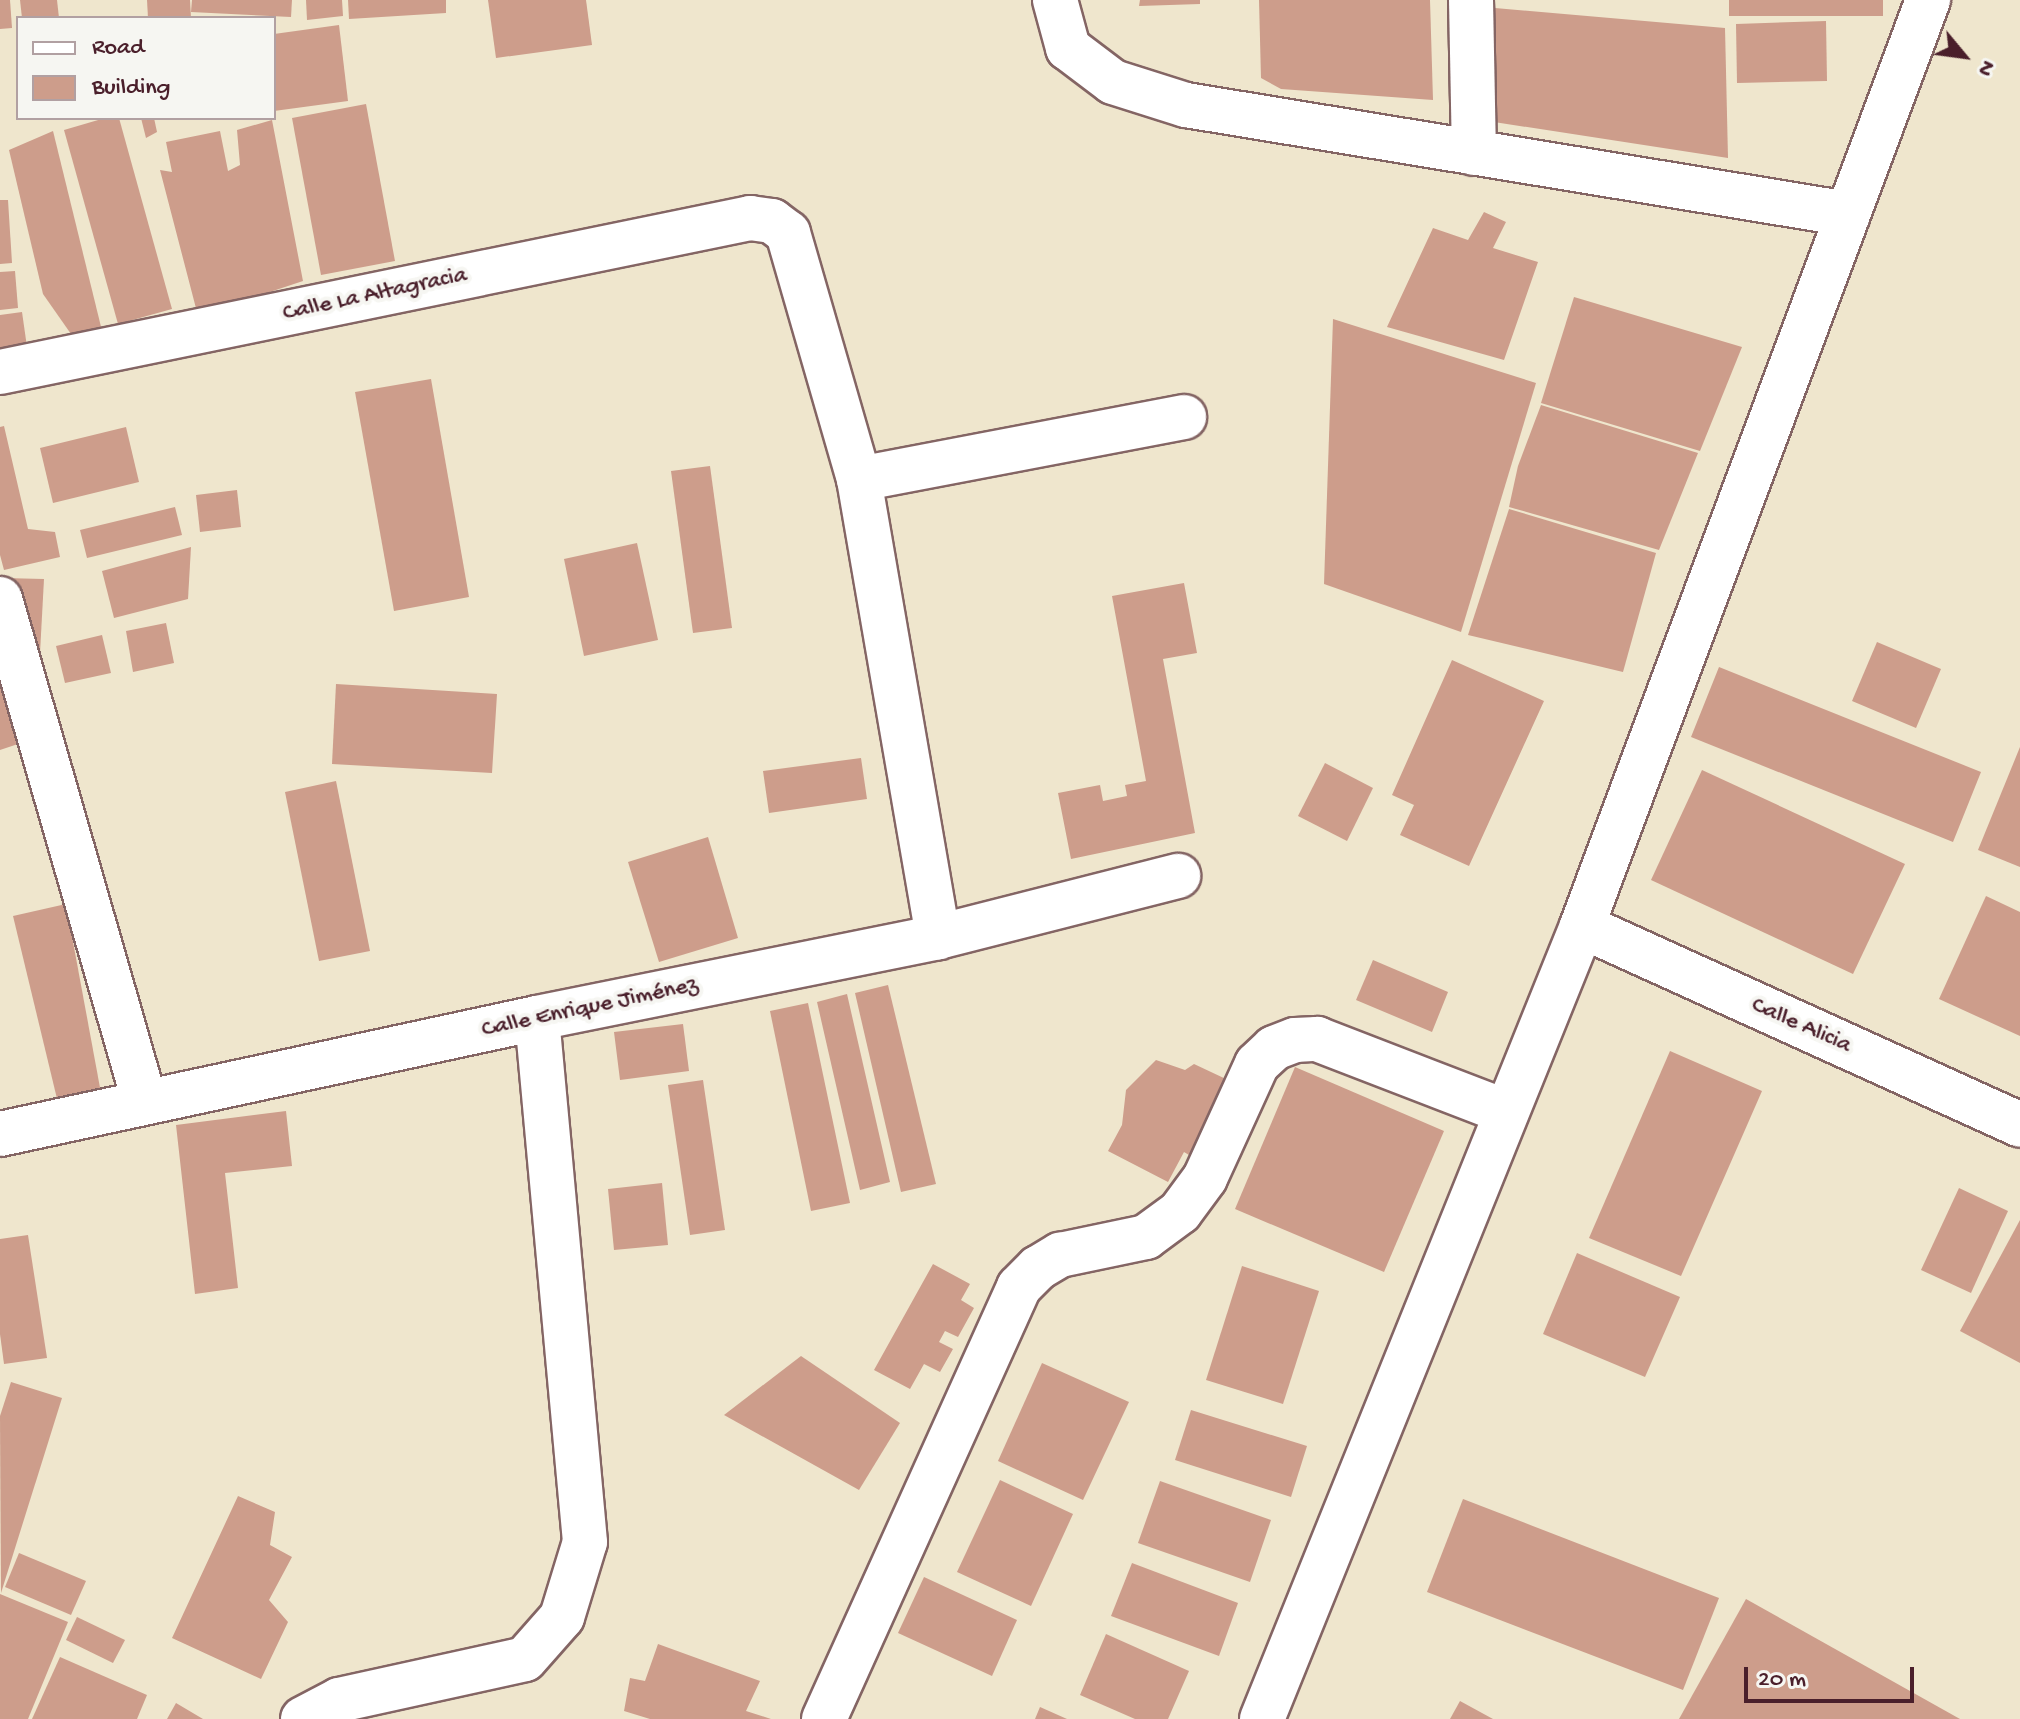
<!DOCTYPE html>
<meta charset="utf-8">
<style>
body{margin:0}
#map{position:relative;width:2020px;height:1719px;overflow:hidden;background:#efe6cd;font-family:"Gochi Hand",sans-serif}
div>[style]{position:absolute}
.building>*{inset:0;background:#cd9d8b}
.roads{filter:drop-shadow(2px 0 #846564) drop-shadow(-2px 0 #846564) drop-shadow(0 2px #846564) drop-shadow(0 -2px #846564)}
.minor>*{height:44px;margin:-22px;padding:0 22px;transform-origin:22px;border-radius:22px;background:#fff}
span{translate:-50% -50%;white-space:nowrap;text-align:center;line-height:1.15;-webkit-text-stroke:8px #f6f6f2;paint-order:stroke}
.street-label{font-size:24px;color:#4a1f2b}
.legend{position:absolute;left:16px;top:16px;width:260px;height:104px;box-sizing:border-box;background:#f6f6f2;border:2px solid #b1a0a2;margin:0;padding:10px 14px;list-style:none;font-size:24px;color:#4a1f2b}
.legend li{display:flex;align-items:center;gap:16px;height:40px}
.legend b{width:40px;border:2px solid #b1a0a2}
.north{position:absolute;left:1924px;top:16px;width:80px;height:80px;-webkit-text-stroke:6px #f6f6f2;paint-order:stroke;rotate:119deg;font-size:22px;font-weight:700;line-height:32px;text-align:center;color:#4a1f2b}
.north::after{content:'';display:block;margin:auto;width:28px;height:36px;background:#4a1f2b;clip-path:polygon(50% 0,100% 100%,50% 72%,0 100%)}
.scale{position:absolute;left:1744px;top:1667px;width:170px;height:36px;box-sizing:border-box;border:4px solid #4a1f2b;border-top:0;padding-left:10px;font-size:24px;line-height:28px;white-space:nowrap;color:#4a1f2b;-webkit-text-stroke:6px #f6f6f2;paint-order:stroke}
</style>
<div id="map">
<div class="building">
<div style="clip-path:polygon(0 0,10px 0,12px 28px,0 29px)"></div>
<div style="clip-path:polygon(20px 0,57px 0,59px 18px,22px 18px)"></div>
<div style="clip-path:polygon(147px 0,190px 0,191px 18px,148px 18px)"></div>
<div style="clip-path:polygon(192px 0,292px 0,291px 17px,191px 12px)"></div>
<div style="clip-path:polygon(306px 0,342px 0,343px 16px,307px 20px)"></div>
<div style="clip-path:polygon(348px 0,446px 0,446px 13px,349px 19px)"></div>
<div style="clip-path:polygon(488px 0,586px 0,592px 45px,496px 58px)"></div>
<div style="clip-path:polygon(1140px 0,1200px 0,1200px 4px,1139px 6px)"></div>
<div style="clip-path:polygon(1259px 0,1430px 0,1433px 100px,1281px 89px,1261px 78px)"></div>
<div style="clip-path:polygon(1729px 0,1883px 0,1883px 16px,1729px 16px)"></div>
<div style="clip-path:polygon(1495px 8px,1725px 28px,1728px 158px,1494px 122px)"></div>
<div style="clip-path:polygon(1826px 21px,1827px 81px,1737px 83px,1736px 24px)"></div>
<div style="clip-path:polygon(339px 25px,348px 101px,274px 111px,274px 34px)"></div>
<div style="clip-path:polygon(366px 104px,395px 261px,321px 275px,292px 118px)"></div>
<div style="clip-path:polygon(105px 118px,119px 118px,172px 309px,118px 324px,64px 130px)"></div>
<div style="clip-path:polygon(141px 118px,154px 118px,157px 132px,146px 138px)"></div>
<div style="clip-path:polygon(272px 120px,303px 281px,198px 316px,160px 170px,172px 172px,166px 142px,220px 131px,228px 171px,240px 165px,237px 130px)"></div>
<div style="clip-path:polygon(53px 131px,104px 339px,78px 344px,43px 294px,9px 150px)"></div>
<div style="clip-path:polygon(0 200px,8px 200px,12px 263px,0 264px)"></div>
<div style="clip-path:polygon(1484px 212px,1506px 222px,1493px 248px,1538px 262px,1504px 360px,1387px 327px,1433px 228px,1468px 240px)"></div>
<div style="clip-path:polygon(15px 271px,18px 308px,0 310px,0 272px)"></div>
<div style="clip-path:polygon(1574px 297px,1742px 347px,1700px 451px,1541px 403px)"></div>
<div style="clip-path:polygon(22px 312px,27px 347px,0 352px,0 315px)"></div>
<div style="clip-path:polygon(1333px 319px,1536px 383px,1461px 632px,1324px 584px)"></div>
<div style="clip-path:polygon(431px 379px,469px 597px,394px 611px,355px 392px)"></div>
<div style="clip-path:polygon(1541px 405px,1698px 453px,1659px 550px,1509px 507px,1518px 466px)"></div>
<div style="clip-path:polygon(4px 426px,28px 529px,55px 532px,60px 557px,4px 570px,0 555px,0 427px)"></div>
<div style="clip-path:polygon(126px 427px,139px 482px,53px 503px,40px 448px)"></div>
<div style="clip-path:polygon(710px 466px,732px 628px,693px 633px,671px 471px)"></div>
<div style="clip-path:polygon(237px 490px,241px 527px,200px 532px,196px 495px)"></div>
<div style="clip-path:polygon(175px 507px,182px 535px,87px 558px,80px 530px)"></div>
<div style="clip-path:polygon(1509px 509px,1656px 553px,1623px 672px,1468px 635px)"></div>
<div style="clip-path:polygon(637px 543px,658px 640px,584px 656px,564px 559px)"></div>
<div style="clip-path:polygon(191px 547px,188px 599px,114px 618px,102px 571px)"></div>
<div style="clip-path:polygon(3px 578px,44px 579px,40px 653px,22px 652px)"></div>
<div style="clip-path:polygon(1184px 583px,1197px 653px,1163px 659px,1195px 833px,1071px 859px,1058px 793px,1100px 785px,1103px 801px,1127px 796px,1125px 785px,1146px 781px,1112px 596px)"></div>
<div style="clip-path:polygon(166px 623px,174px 663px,133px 672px,126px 631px)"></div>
<div style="clip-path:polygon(102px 635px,111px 673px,65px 683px,56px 646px)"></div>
<div style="clip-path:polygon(1877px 642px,1941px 669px,1916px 728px,1852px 701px)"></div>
<div style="clip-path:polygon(1452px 660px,1544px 701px,1469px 866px,1400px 835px,1414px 805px,1392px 795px)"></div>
<div style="clip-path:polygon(1719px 667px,1981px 772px,1953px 842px,1691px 737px)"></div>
<div style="clip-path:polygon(0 672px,27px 741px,0 750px)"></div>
<div style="clip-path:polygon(336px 684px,497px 694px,492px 773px,332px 764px)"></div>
<div style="clip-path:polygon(2020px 747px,2020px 867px,1978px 850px)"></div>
<div style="clip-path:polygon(861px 758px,867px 799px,769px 813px,763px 771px)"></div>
<div style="clip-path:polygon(1325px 763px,1373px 788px,1347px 841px,1298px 816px)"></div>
<div style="clip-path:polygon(1702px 770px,1905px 864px,1853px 974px,1651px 880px)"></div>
<div style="clip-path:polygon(336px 781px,370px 951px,319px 961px,285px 792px)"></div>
<div style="clip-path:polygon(708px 837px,738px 938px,659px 962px,628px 862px)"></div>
<div style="clip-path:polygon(1986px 896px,2020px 912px,2020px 1036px,1939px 999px)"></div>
<div style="clip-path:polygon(66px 904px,101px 1093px,59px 1107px,13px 916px)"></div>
<div style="clip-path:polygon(1373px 960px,1448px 992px,1432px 1032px,1356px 1000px)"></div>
<div style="clip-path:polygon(888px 985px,936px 1184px,901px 1192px,855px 993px)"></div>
<div style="clip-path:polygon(847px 994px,890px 1182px,860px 1190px,817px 1002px)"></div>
<div style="clip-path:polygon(808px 1003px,850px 1203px,811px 1211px,770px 1011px)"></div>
<div style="clip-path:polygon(683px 1024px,689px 1071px,620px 1080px,614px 1032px)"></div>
<div style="clip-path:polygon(1670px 1051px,1762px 1091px,1681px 1276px,1589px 1238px)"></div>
<div style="clip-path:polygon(1156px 1060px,1185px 1070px,1194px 1064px,1228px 1080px,1189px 1155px,1184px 1152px,1168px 1182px,1108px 1151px,1122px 1125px,1126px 1090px)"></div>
<div style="clip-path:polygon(1295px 1067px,1444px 1131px,1384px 1272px,1235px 1209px)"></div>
<div style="clip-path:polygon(703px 1080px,725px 1230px,690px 1235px,668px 1085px)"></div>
<div style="clip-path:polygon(286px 1111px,292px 1166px,225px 1173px,238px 1288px,195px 1294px,176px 1125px)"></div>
<div style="clip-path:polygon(662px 1183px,668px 1245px,614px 1250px,608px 1189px)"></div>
<div style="clip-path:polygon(1959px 1188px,2008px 1211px,1971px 1293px,1921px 1270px)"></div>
<div style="clip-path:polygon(2020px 1220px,2020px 1363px,1960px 1331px)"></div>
<div style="clip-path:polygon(28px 1235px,47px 1358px,4px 1364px,0 1334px,0 1239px)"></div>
<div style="clip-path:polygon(1577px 1253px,1680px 1297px,1645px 1377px,1543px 1334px)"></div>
<div style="clip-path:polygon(933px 1264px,970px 1284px,961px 1300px,974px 1308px,958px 1337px,945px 1331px,939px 1342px,953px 1349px,940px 1372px,924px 1364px,910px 1389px,874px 1370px)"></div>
<div style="clip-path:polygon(1242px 1266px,1319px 1291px,1283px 1404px,1206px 1380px)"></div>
<div style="clip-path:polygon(801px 1356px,900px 1423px,859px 1490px,724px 1415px)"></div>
<div style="clip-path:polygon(1042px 1363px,1129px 1402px,1083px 1500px,998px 1461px)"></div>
<div style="clip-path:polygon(11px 1382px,62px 1398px,1px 1593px,0 1416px)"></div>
<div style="clip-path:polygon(1191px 1410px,1307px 1446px,1291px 1497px,1175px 1460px)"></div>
<div style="clip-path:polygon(1000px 1480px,1073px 1514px,1031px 1606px,957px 1572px)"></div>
<div style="clip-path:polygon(1160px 1481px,1271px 1520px,1250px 1582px,1138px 1543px)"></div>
<div style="clip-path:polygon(238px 1496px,275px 1512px,270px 1545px,292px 1557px,269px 1600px,288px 1622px,261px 1679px,172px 1638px)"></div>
<div style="clip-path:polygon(1463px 1499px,1719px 1598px,1683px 1690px,1427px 1592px)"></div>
<div style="clip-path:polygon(19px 1553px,86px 1581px,71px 1615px,5px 1587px)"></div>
<div style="clip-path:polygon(1132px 1563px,1238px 1603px,1219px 1656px,1111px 1616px)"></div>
<div style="clip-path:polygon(924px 1577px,1017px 1620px,992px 1676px,898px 1633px)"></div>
<div style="clip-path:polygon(0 1594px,68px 1622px,28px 1719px,0 1719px)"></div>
<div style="clip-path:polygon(1746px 1599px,1960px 1719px,1679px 1719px)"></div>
<div style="clip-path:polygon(77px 1617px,125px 1640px,113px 1663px,66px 1640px)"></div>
<div style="clip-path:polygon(1106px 1634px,1189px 1671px,1168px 1719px,1135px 1719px,1080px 1695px)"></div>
<div style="clip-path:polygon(658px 1644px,760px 1681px,746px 1711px,771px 1719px,650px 1719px,624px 1711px,630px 1678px,645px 1681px)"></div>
<div style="clip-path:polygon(60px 1657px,147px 1695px,137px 1719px,32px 1719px)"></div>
<div style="clip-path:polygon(1460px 1701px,1493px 1719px,1450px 1719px)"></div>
<div style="clip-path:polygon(176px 1703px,203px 1719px,167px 1719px)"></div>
<div style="clip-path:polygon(1040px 1707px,1067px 1719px,1035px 1719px)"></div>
</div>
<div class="roads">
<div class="minor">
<div style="left:1055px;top:0;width:50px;rotate:74.8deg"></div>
<div style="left:1068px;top:48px;width:56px;rotate:37.1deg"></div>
<div style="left:1113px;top:82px;width:77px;rotate:17.5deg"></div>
<div style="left:1186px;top:105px;width:671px;rotate:9.35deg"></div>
<div style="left:1471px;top:0;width:153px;rotate:88.9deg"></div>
<div style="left:0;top:372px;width:766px;rotate:-11.6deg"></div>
<div style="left:750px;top:218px;width:22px;rotate:8deg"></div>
<div style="left:772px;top:221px;width:20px;rotate:37deg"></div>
<div style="left:788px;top:233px;width:256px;rotate:73.9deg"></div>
<div style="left:859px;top:479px;width:465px;rotate:80.2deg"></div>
<div style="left:859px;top:479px;width:331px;rotate:-10.8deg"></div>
<div style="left:0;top:599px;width:524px;rotate:73.95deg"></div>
<div style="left:1582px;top:926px;width:481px;rotate:24.4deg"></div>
<div style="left:0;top:1134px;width:549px;rotate:-12.19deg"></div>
<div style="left:537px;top:1018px;width:409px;rotate:-11.4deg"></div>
<div style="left:938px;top:937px;width:248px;rotate:-14.3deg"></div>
<div style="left:303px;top:1719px;width:41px;rotate:-27.8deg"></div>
<div style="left:339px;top:1700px;width:190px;rotate:-12.4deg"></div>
<div style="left:525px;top:1659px;width:56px;rotate:-48.6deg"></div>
<div style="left:562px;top:1617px;width:78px;rotate:-73deg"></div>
<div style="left:585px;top:1542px;width:526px;rotate:-95.23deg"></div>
<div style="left:824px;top:1719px;width:474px;rotate:-65.7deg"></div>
<div style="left:1019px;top:1287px;width:27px;rotate:-45deg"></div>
<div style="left:1038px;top:1268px;width:26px;rotate:-31deg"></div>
<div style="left:1060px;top:1255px;width:88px;rotate:-11.8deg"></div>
<div style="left:1146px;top:1237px;width:42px;rotate:-36.3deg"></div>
<div style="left:1180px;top:1212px;width:42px;rotate:-53.7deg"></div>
<div style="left:1205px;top:1178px;width:125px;rotate:-65.5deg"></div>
<div style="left:1257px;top:1064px;width:23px;rotate:-43deg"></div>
<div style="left:1274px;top:1048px;width:22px;rotate:-21deg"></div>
<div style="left:1295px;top:1040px;width:22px;rotate:-3deg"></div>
<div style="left:1317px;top:1039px;width:203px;rotate:21.1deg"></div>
<div style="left:1262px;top:1719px;width:855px;rotate:-68.02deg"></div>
<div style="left:1582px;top:926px;width:989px;rotate:-69.51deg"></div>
</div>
</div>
<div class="street-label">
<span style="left:375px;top:295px;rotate:-12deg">Calle La Altagracia</span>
<span style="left:590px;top:1008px;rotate:-12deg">Calle Enrique Jiménez</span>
<span style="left:1801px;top:1026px;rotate:24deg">Calle Alicia</span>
</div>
<ul class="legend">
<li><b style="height:10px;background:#fff"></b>Road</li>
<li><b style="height:22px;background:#cd9d8b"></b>Building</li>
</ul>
<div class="north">N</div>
<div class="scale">20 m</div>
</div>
